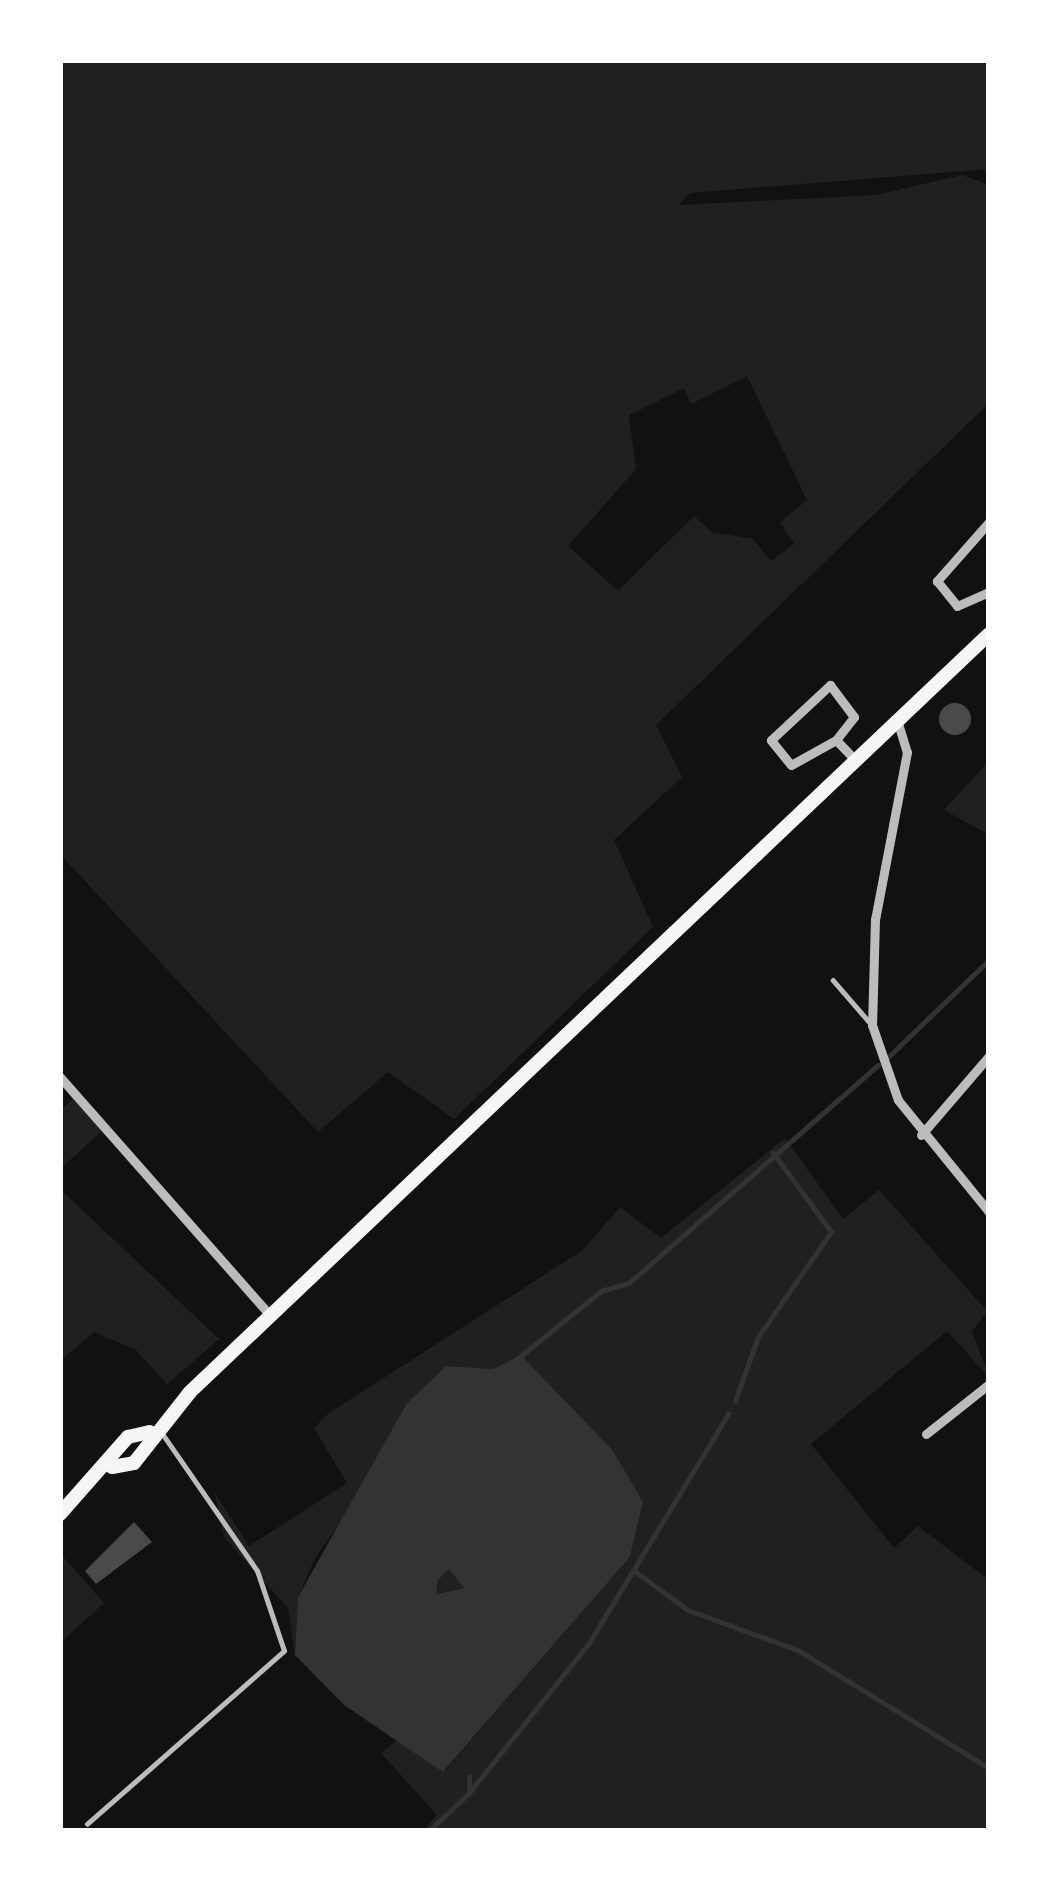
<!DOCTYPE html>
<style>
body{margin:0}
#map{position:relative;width:1049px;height:1891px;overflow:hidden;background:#111;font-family:"PT Sans",sans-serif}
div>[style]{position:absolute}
.green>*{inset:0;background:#202020}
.water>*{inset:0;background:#333}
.stream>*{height:4.5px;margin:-2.25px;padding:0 2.25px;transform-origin:2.25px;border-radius:2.25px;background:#333}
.building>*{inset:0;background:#4a4a4a}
.round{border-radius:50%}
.service>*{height:4.5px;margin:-2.25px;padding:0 2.25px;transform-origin:2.25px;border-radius:2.25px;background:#bcbcbc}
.minor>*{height:9px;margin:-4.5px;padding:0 4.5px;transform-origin:4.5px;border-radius:4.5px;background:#bcbcbc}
.primary>*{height:14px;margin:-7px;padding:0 7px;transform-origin:7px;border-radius:7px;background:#f5f5f5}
span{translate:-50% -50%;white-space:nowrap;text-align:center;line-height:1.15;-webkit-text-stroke:12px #fff;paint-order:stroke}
.frame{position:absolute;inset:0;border:63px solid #fff;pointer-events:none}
</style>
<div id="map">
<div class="green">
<div style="clip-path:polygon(evenodd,60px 60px,989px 60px,989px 169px,690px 193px,679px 205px,876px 195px,962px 175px,989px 185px,989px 403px,656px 725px,682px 777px,614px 840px,653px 927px,454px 1119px,388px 1072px,318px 1132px,60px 854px,60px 60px,747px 376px,807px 500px,780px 522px,794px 544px,771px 561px,752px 538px,713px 533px,694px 516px,618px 591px,568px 546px,636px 469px,629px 415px,684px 388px,691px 404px,747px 376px)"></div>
<div style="clip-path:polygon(989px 761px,989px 835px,944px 810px)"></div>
<div style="clip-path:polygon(77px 1096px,105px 1128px,60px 1169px,60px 1110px)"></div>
<div style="clip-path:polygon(785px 1138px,843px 1219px,879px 1190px,987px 1311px,972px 1332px,989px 1377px,947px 1331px,811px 1444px,894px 1548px,918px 1526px,989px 1580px,989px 1831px,423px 1831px,437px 1815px,381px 1753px,397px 1740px,444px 1772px,630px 1557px,643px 1502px,521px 1355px,493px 1369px,446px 1366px,407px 1403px,379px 1468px,315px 1558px,298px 1597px,295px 1655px,288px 1608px,224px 1537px,215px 1493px,249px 1546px,347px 1483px,314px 1428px,329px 1413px,583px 1250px,620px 1207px,661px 1238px)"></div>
<div style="clip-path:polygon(60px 1189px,219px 1339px,167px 1384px,136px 1350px,94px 1332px,60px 1361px)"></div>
<div style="clip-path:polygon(60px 1553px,104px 1603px,60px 1643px)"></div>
<div style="clip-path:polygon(449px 1569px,464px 1588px,436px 1594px,437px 1581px)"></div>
</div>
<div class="water">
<div style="clip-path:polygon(evenodd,521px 1355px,613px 1451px,643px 1502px,630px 1557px,443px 1772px,344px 1705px,295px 1655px,298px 1597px,407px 1403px,446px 1366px,493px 1369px,521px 1355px,449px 1569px,464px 1588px,437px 1594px,437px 1581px,449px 1569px)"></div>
</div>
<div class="stream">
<div style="left:885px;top:1060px;width:144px;rotate:-43.9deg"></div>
<div style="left:518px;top:1358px;width:107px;rotate:-38.9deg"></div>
<div style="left:601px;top:1291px;width:29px;rotate:-16deg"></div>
<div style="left:629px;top:1283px;width:331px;rotate:-41.2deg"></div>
<div style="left:735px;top:1401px;width:68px;rotate:-70.2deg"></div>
<div style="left:758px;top:1337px;width:128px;rotate:-55.2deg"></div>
<div style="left:831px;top:1232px;width:98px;rotate:-126.3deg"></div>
<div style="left:635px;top:1571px;width:66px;rotate:36.3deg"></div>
<div style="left:688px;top:1610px;width:117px;rotate:20deg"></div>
<div style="left:798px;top:1650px;width:225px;rotate:31.7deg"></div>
<div style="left:469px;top:1793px;width:192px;rotate:-51.3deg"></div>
<div style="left:589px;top:1643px;width:268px;rotate:-58.7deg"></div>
<div style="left:429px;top:1831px;width:55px;rotate:-43.5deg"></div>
<div style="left:469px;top:1793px;width:16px;rotate:-90deg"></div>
</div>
<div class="building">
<div class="round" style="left:939px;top:703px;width:32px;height:32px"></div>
<div style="clip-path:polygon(134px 1522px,152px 1542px,96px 1584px,85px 1571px)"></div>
</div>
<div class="service">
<div style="left:833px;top:980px;width:60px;rotate:49.1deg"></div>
<div style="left:87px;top:1824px;width:262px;rotate:-41.3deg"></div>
<div style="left:284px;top:1651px;width:84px;rotate:-108.6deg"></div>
<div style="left:257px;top:1571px;width:167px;rotate:-124.7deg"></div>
</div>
<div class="minor">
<div style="left:989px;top:522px;width:79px;rotate:131.4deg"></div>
<div style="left:937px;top:581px;width:32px;rotate:51deg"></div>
<div style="left:957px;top:606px;width:35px;rotate:-24deg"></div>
<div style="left:897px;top:720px;width:34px;rotate:73deg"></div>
<div style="left:907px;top:752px;width:170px;rotate:100.8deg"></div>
<div style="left:875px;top:919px;width:106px;rotate:91.6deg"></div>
<div style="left:872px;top:1025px;width:79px;rotate:70.9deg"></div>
<div style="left:898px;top:1100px;width:144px;rotate:50.9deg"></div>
<div style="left:836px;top:740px;width:51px;rotate:150.9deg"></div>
<div style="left:791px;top:765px;width:32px;rotate:-129deg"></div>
<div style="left:771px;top:740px;width:81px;rotate:-43deg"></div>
<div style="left:830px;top:685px;width:40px;rotate:53deg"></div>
<div style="left:854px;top:717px;width:29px;rotate:128deg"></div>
<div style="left:836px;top:740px;width:29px;rotate:46deg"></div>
<div style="left:60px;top:1077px;width:317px;rotate:48.6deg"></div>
<div style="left:921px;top:1135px;width:104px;rotate:-49.3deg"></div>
<div style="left:926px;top:1434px;width:80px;rotate:-38.4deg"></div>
</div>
<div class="primary">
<div style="left:112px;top:1467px;width:22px;rotate:-10deg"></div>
<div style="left:134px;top:1463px;width:90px;rotate:-51.7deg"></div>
<div style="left:190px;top:1392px;width:1101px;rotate:-43.49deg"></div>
<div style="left:60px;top:1514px;width:103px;rotate:-48.6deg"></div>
<div style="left:128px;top:1437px;width:22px;rotate:-13deg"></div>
</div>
<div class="frame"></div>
</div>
